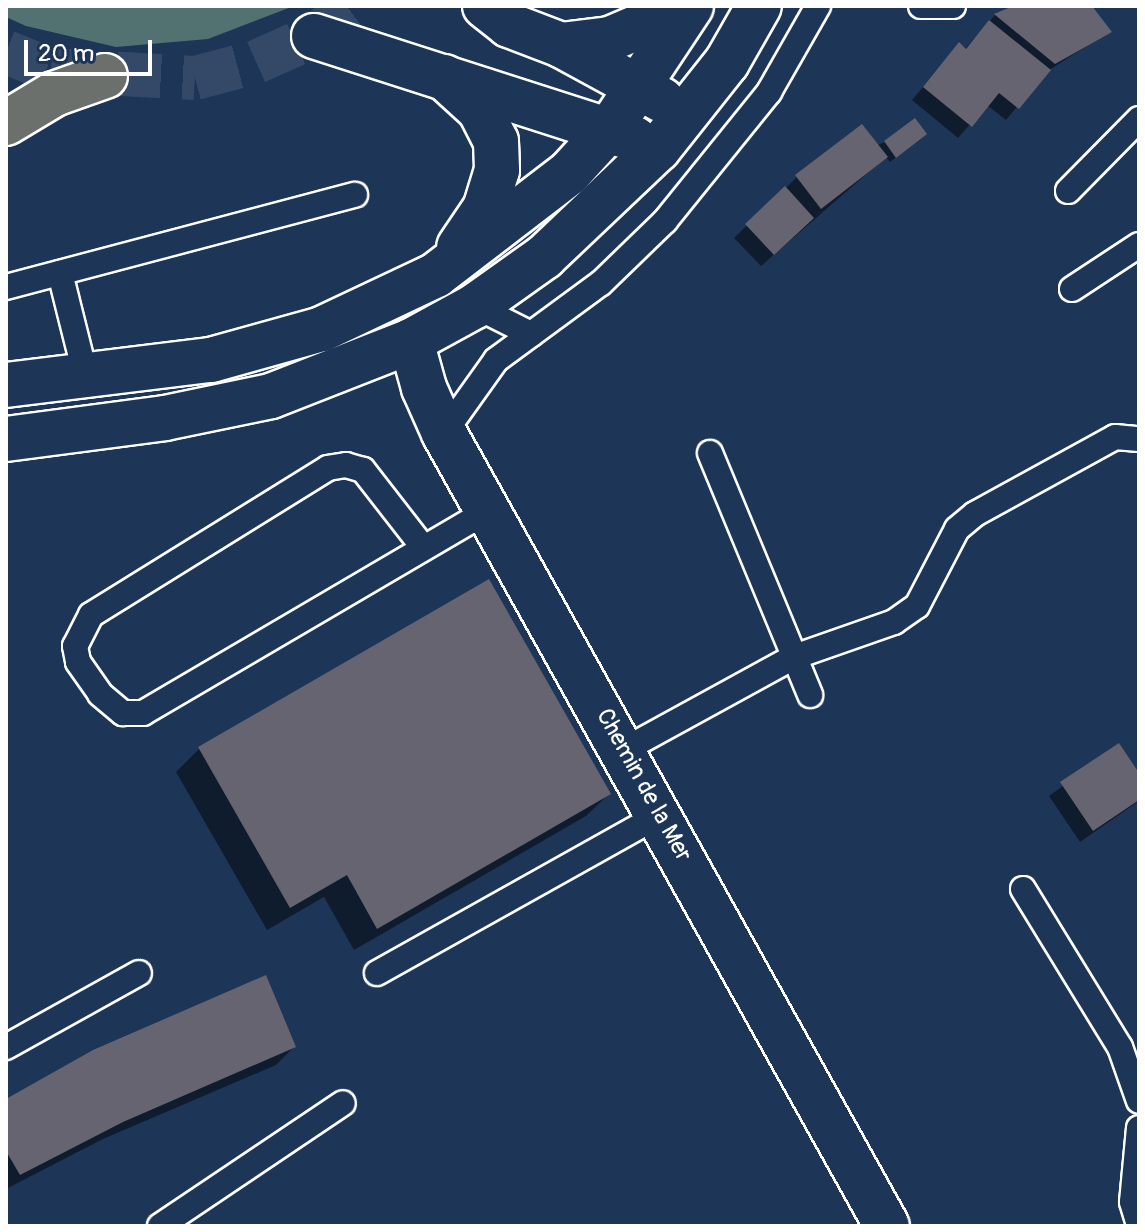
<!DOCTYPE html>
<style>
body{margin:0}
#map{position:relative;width:1145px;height:1232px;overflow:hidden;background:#1d3557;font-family:Pangolin,sans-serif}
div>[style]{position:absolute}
.green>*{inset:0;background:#527272}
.shadow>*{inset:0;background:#0007}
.building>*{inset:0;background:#666470}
.secondary-tunnel>*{height:44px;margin-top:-22px;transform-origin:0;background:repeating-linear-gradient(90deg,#344968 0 44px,transparent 0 66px)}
.roads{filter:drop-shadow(2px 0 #fff) drop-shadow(-2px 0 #fff) drop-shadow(0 2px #fff) drop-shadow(0 -2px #fff)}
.service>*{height:24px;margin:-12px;padding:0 12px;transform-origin:12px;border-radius:12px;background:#1d3557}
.minor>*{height:44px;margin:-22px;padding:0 22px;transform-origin:22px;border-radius:22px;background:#1d3557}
.secondary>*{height:44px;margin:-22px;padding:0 22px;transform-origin:22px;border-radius:22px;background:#1d3557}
.trunk>*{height:44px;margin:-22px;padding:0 22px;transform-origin:22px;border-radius:22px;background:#6b706d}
span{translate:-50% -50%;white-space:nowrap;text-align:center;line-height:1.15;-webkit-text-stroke:7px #1d3557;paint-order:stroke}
.street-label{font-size:24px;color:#fff}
.frame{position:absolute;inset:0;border:8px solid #fff;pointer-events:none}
.scale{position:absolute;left:24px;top:40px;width:128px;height:36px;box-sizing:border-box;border:4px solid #fff;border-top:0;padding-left:10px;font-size:24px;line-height:28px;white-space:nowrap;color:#fff;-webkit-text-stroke:6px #1d3557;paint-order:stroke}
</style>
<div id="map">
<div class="green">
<div style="clip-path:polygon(6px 6px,294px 6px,208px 39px,116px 47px,26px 26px,6px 17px)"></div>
</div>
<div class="shadow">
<div style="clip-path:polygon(1019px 6px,1089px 6px,1109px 32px,1046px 72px,1006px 120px,987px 105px,958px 138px,912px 100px,959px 45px,964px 50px,995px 15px)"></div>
<div style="clip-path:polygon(919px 139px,890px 162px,886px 157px,761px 266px,734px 238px,797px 177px,885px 142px)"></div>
<div style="clip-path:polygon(1118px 746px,1139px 777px,1139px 801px,1080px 842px,1049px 796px)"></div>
<div style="clip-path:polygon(199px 749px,609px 794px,586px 816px,354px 950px,324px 897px,267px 930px,176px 772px)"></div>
<div style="clip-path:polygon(294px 1047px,276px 1065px,103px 1139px,6px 1189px,6px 1101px)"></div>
</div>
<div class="building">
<div style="clip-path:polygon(1013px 6px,1092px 6px,1112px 32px,1055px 64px,994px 14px)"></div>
<div style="clip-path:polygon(989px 20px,1051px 70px,1019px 109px,999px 93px,972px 127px,923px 87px,959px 42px,966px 49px)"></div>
<div style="clip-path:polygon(915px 118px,927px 134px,896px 158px,884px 141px)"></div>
<div style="clip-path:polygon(862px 124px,888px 157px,821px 209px,795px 175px)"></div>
<div style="clip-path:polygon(785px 186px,814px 218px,774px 255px,745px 224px)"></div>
<div style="clip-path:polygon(489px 579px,611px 794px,377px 929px,347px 875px,290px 908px,198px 747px)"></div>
<div style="clip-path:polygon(1119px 743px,1139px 773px,1139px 800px,1093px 831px,1060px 782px)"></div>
<div style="clip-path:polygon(266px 975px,296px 1047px,123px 1122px,20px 1175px,6px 1151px,6px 1099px,93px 1050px)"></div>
</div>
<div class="secondary-tunnel">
<div style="left:6px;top:52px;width:48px;rotate:21.8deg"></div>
<div style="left:51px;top:70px;width:144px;rotate:3.2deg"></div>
<div style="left:195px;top:78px;width:63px;rotate:-14.7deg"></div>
<div style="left:256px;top:62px;width:64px;rotate:-24.1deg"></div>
<div style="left:314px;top:36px;width:50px;rotate:-36.9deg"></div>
</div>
<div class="roads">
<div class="service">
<div style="left:921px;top:6px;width:32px"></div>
<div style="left:1068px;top:191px;width:101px;rotate:-45.4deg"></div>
<div style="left:60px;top:273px;width:107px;rotate:76deg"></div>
<div style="left:6px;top:287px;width:361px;rotate:-14.8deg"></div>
<div style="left:1072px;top:289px;width:80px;rotate:-33.3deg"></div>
<div style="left:475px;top:306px;width:63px;rotate:26.6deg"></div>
<div style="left:444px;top:433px;width:90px;rotate:-54.5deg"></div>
<div style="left:496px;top:360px;width:130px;rotate:-36.3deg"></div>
<div style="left:601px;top:283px;width:89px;rotate:-44.1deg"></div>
<div style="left:665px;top:221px;width:166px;rotate:-51.1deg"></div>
<div style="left:769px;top:92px;width:99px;rotate:-60.3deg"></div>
<div style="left:710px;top:453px;width:262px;rotate:67.5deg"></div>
<div style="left:423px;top:547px;width:98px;rotate:-127.9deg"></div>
<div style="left:363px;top:470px;width:18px;rotate:-164deg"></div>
<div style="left:346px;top:465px;width:18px;rotate:171deg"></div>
<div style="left:328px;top:468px;width:279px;rotate:148.2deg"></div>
<div style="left:91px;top:615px;width:35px;rotate:117deg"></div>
<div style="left:75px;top:646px;width:16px;rotate:79deg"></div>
<div style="left:78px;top:662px;width:39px;rotate:55deg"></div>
<div style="left:100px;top:694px;width:30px;rotate:40deg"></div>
<div style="left:123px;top:713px;width:20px"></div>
<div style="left:143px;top:713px;width:403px;rotate:-30.4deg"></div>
<div style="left:624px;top:750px;width:194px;rotate:-28.7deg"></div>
<div style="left:794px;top:657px;width:106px;rotate:-19.3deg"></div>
<div style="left:894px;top:622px;width:28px;rotate:-35deg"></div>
<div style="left:917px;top:606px;width:87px;rotate:-62.5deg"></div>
<div style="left:957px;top:529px;width:23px;rotate:-40deg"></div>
<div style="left:975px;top:514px;width:160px;rotate:-28.8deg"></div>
<div style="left:1115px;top:437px;width:24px;rotate:5deg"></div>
<div style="left:1023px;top:889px;width:185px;rotate:58.5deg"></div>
<div style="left:1120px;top:1047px;width:57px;rotate:70.6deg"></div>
<div style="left:377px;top:973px;width:324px;rotate:-29.2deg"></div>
<div style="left:6px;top:1047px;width:152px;rotate:-29.1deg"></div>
<div style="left:1139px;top:1128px;width:74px;rotate:95.4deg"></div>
<div style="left:1132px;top:1202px;width:24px;rotate:73deg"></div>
<div style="left:160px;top:1226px;width:220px;rotate:-33.9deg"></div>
</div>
<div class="minor">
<div style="left:411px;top:341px;width:49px;rotate:74.5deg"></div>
<div style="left:424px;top:388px;width:49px;rotate:66deg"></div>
<div style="left:444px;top:433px;width:908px;rotate:60.81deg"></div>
</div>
<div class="secondary">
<div style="left:485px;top:6px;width:31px;rotate:38deg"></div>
<div style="left:509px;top:25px;width:56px;rotate:21deg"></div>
<div style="left:561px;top:45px;width:115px;rotate:28.6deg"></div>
<div style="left:314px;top:36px;width:337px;rotate:17.8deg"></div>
<div style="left:561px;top:45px;width:49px;rotate:-7deg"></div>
<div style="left:610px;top:39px;width:51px;rotate:-23.1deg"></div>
<div style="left:657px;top:19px;width:15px;rotate:-58deg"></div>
<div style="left:444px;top:77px;width:49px;rotate:42.5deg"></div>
<div style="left:480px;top:110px;width:35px;rotate:63deg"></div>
<div style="left:496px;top:141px;width:29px;rotate:88deg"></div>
<div style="left:497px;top:170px;width:39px;rotate:107deg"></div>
<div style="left:486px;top:207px;width:48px;rotate:124deg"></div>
<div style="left:6px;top:385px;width:207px;rotate:-7deg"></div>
<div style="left:211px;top:360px;width:115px;rotate:-15.6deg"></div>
<div style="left:322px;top:329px;width:126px;rotate:-25.3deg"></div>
<div style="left:436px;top:275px;width:168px;rotate:-37.5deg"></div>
<div style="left:569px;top:173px;width:62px;rotate:-47.6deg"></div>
<div style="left:611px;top:127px;width:145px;rotate:-56.5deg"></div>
<div style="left:6px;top:439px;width:160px;rotate:-7.5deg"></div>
<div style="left:165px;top:418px;width:108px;rotate:-11.7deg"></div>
<div style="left:271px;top:396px;width:150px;rotate:-21.4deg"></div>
<div style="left:411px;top:341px;width:73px;rotate:-28.7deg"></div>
<div style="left:475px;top:306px;width:85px;rotate:-35.4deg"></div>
<div style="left:544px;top:257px;width:157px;rotate:-43.5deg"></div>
<div style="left:658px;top:149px;width:111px;rotate:-51.6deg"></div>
<div style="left:727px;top:62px;width:64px;rotate:-60.3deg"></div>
</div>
<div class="trunk">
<div style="left:6px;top:123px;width:56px;rotate:-31.1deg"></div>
<div style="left:54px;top:94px;width:54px;rotate:-19.4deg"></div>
</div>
</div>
<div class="street-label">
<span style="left:644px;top:785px;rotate:61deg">Chemin de la Mer</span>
</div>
<div class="frame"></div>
<div class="scale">20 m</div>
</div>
